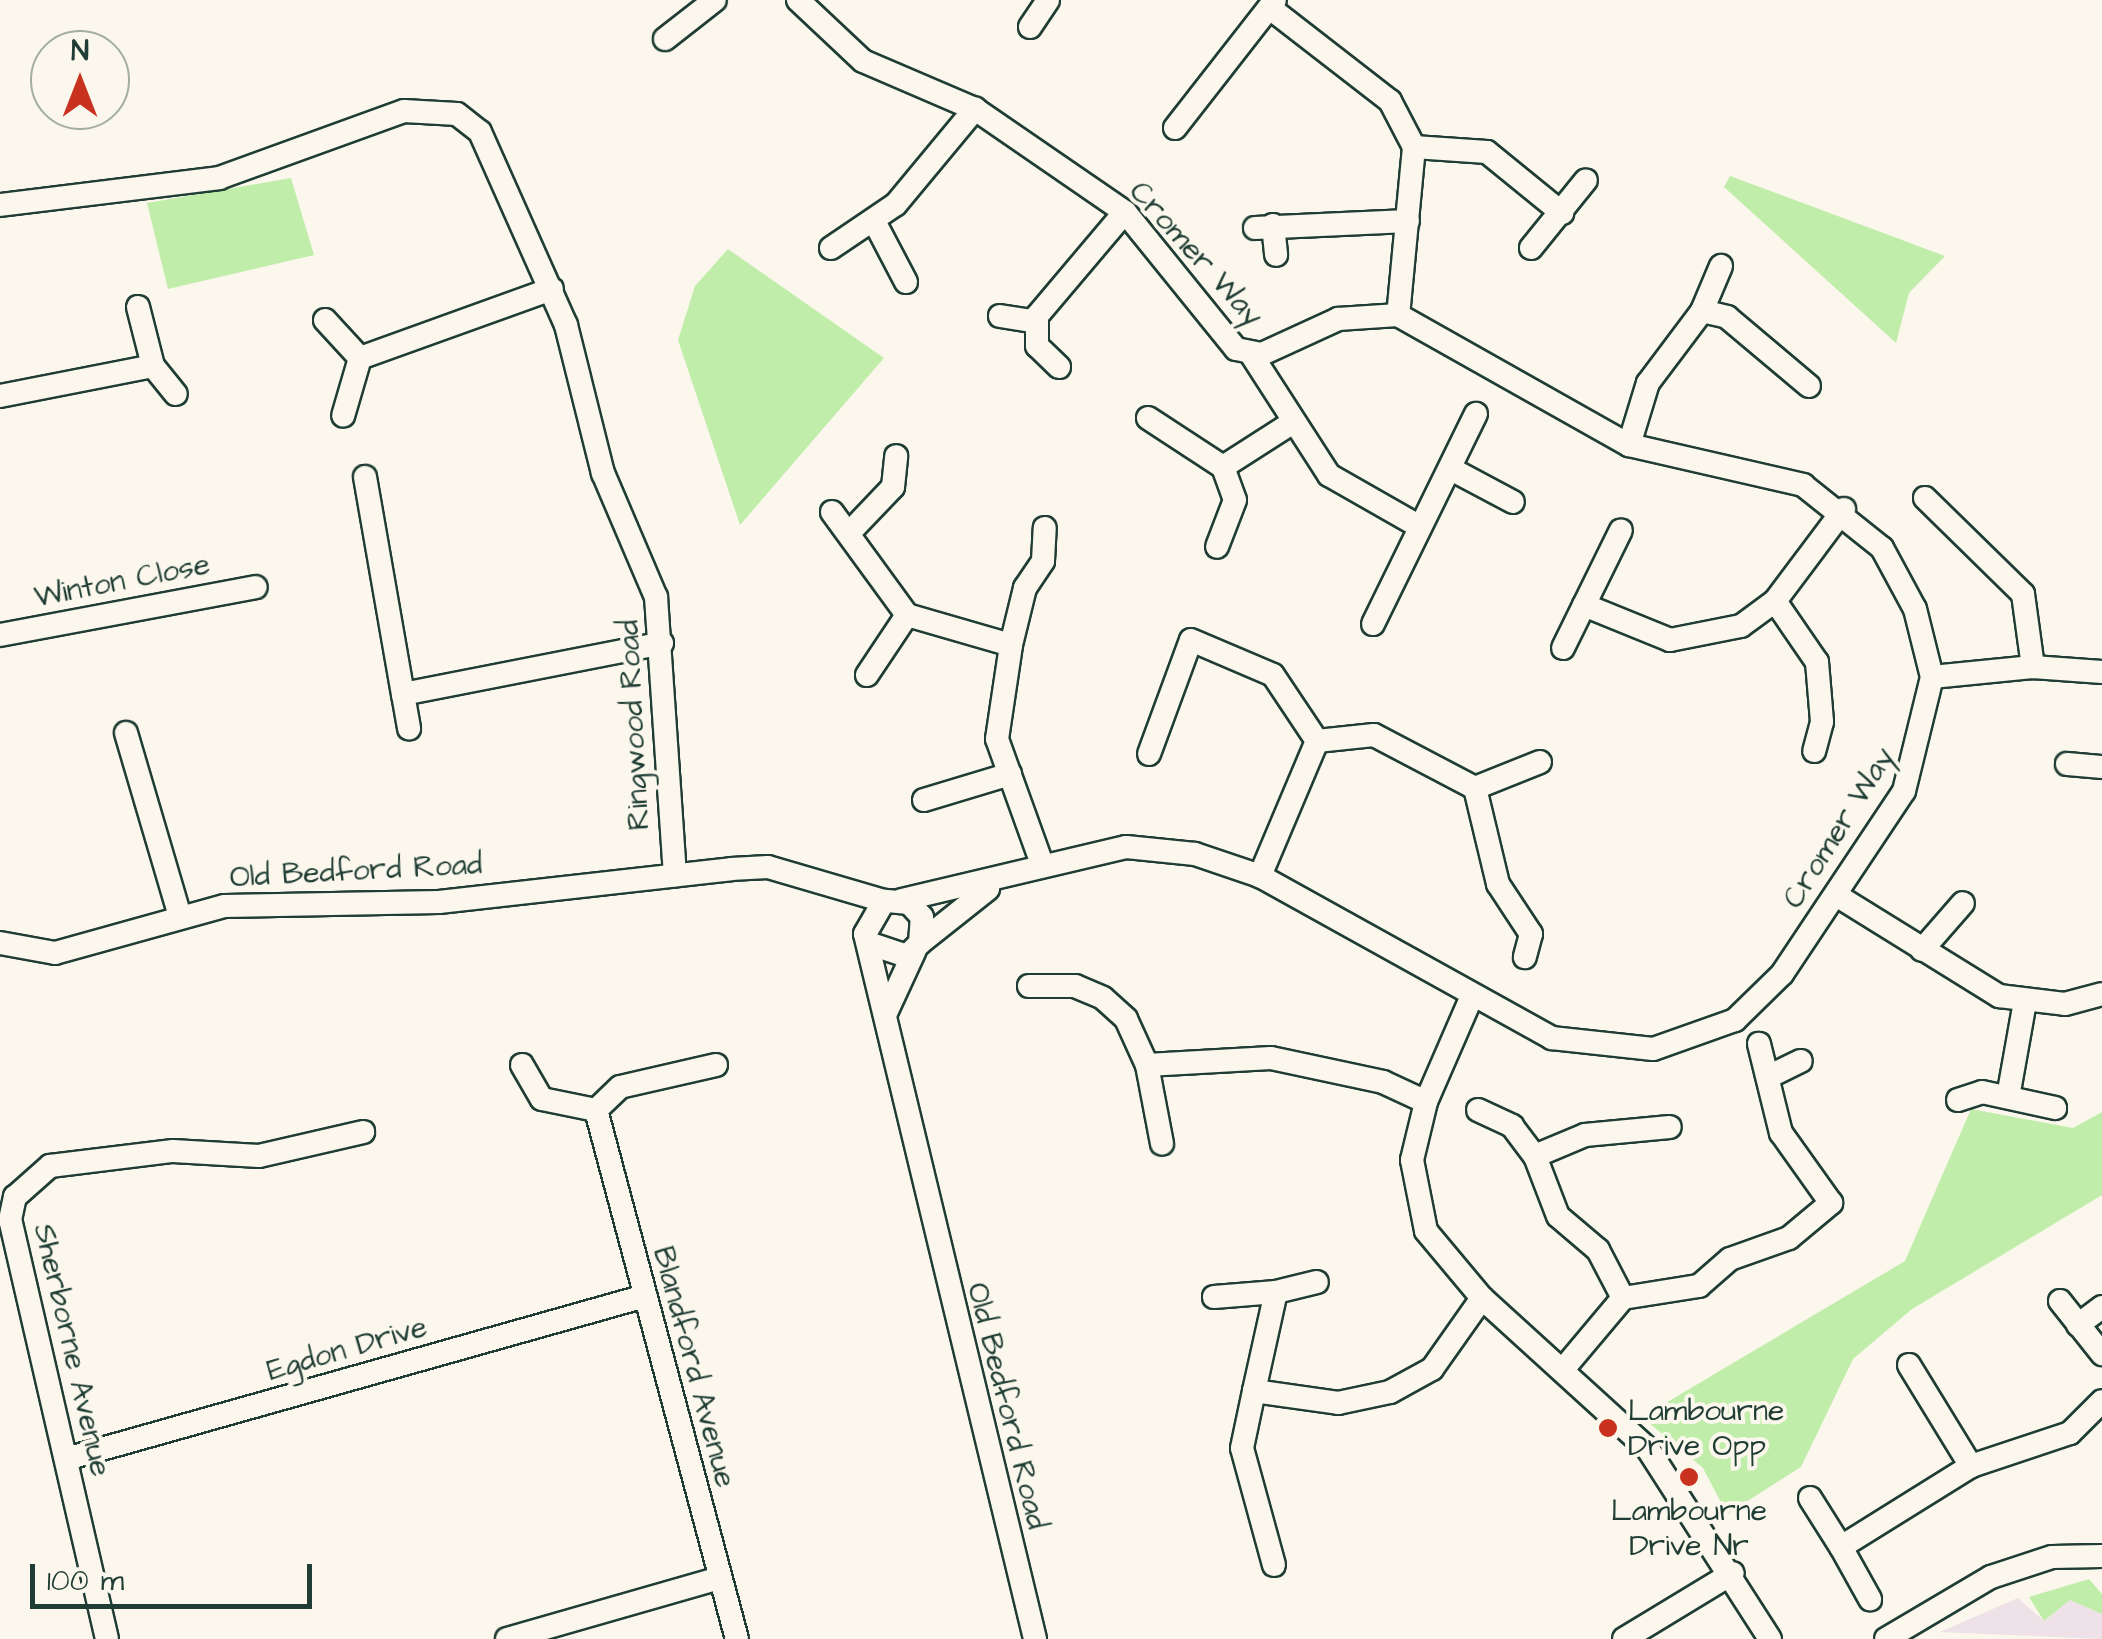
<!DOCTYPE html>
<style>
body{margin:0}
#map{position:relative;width:2102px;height:1639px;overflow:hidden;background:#fbf7ec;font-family:"Architects Daughter",sans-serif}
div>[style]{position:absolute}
.built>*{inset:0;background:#eee1e7}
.green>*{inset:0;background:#c1edaa}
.roads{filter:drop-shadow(2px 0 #1f3d34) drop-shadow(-2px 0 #1f3d34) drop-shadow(0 2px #1f3d34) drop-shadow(0 -2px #1f3d34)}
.street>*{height:22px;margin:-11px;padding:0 11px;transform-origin:11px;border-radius:11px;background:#fbf7ec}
.dots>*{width:28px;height:28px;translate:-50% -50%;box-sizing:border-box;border:5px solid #fbf7ec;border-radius:50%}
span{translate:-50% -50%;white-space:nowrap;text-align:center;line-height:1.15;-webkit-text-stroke:8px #fbf7ec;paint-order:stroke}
.street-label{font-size:30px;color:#1f3d34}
.poi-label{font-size:30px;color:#1f3d34}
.left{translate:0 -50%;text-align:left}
.north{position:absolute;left:30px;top:30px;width:100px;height:100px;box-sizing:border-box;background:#fbf7ec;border:2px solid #a3ada2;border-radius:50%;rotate:0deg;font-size:28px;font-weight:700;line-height:40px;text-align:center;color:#1f3d34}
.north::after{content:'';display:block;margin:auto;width:35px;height:45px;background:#c8321e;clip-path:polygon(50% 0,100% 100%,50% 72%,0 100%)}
.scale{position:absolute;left:30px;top:1564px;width:282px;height:45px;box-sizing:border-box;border:5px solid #1f3d34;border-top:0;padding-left:12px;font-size:30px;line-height:35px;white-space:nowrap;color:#1f3d34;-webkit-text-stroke:8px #fbf7ec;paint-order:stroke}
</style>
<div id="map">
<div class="built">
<div style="clip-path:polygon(2018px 1598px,2044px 1621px,2070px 1600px,2102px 1614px,2102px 1639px,1940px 1632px)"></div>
</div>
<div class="green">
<div style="clip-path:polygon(1730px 176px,1945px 256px,1909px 293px,1896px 343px,1724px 187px)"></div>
<div style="clip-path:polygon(291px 178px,314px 255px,168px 289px,147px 203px)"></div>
<div style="clip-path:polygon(728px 249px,884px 358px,740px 525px,678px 340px,695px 286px)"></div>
<div style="clip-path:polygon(1971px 1109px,2073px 1128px,2102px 1112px,2102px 1195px,1912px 1309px,1853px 1359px,1801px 1467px,1727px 1514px,1703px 1468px,1642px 1417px,1905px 1261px)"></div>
<div style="clip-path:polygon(2089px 1579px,2102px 1594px,2102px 1614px,2070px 1600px,2044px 1621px,2029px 1597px)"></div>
</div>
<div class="roads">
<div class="street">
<div style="left:798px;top:0;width:89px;rotate:43.2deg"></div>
<div style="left:863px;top:61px;width:122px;rotate:23.2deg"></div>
<div style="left:975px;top:109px;width:182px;rotate:34.5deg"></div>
<div style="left:1125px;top:212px;width:176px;rotate:51deg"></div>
<div style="left:1236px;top:349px;width:26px;rotate:11deg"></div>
<div style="left:1262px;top:354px;width:84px;rotate:-24.7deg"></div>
<div style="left:1338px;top:319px;width:60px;rotate:-3.8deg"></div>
<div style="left:1398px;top:315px;width:265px;rotate:29.4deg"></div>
<div style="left:1629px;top:445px;width:179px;rotate:12.9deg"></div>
<div style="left:1803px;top:485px;width:101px;rotate:38.6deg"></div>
<div style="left:1882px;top:548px;width:69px;rotate:61.6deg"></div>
<div style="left:1915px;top:609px;width:70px;rotate:76deg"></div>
<div style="left:1932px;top:677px;width:117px;rotate:103.8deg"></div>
<div style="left:1904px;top:791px;width:220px;rotate:123.7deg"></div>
<div style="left:1782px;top:974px;width:66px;rotate:135.6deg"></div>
<div style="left:1735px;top:1020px;width:87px;rotate:160.5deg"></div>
<div style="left:1653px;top:1049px;width:102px;rotate:-173.8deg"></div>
<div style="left:1552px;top:1038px;width:334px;rotate:-151deg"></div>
<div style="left:1260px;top:876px;width:69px;rotate:-161.3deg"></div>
<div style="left:1195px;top:854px;width:69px;rotate:-174.2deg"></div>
<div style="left:1126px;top:847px;width:231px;rotate:166.7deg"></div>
<div style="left:1270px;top:8px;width:152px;rotate:37.8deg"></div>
<div style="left:1390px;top:101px;width:52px;rotate:62.4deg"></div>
<div style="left:1414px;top:147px;width:169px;rotate:95.4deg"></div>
<div style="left:1030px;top:27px;width:32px;rotate:-56deg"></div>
<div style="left:665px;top:39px;width:63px;rotate:-38deg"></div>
<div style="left:1175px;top:128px;width:162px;rotate:-52deg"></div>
<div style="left:1414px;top:147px;width:73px;rotate:3.9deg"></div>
<div style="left:1487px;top:152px;width:97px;rotate:39.1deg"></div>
<div style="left:0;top:205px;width:221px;rotate:-7deg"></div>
<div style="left:219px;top:178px;width:197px;rotate:-19.9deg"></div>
<div style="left:404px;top:111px;width:53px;rotate:3.2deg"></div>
<div style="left:457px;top:114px;width:29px;rotate:38deg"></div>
<div style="left:480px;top:132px;width:211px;rotate:66deg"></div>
<div style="left:566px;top:325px;width:153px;rotate:76deg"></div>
<div style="left:603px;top:473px;width:135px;rotate:66.9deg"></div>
<div style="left:656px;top:597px;width:279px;rotate:86.1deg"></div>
<div style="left:874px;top:221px;width:69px;rotate:62.3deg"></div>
<div style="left:1273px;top:225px;width:30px;rotate:84deg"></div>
<div style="left:1255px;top:228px;width:153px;rotate:-2.6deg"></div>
<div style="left:831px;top:248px;width:78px;rotate:-34.1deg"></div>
<div style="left:896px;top:204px;width:124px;rotate:-50.3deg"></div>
<div style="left:1531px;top:248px;width:87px;rotate:-51deg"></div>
<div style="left:138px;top:307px;width:61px;rotate:75.7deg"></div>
<div style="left:153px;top:366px;width:36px;rotate:51deg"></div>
<div style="left:1702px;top:311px;width:49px;rotate:-67.1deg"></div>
<div style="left:1000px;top:316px;width:36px;rotate:9deg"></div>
<div style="left:325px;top:320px;width:52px;rotate:47.4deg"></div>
<div style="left:360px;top:358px;width:60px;rotate:106.3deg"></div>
<div style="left:1251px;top:354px;width:144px;rotate:57.2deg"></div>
<div style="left:1329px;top:475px;width:105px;rotate:29.7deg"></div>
<div style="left:360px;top:358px;width:204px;rotate:-19.8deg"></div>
<div style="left:1059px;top:367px;width:30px;rotate:-136deg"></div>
<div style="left:1037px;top:346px;width:30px;rotate:-90deg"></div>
<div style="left:1037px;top:316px;width:136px;rotate:-49.8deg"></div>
<div style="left:0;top:396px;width:156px;rotate:-11.1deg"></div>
<div style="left:1148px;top:418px;width:90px;rotate:33.2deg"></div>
<div style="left:1223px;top:467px;width:35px;rotate:70deg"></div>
<div style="left:1235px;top:500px;width:50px;rotate:111deg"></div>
<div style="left:1629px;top:445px;width:65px;rotate:-73deg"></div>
<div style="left:1648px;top:383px;width:90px;rotate:-53.1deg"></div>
<div style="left:1702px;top:311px;width:26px;rotate:13deg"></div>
<div style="left:1727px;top:317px;width:107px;rotate:40.1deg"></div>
<div style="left:1223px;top:467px;width:83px;rotate:-32.7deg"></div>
<div style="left:1451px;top:469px;width:70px;rotate:28deg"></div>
<div style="left:365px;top:477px;width:220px;rotate:80.1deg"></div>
<div style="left:403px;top:694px;width:264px;rotate:-11.1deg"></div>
<div style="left:1925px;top:498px;width:137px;rotate:44.4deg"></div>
<div style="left:2023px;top:594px;width:74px;rotate:82.2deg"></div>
<div style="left:832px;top:512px;width:127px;rotate:53.9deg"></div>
<div style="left:907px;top:615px;width:108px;rotate:16.1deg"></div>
<div style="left:850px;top:532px;width:62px;rotate:-46.3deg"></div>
<div style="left:893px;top:487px;width:31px;rotate:-84deg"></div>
<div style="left:1775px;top:601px;width:74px;rotate:55.5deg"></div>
<div style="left:1817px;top:662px;width:60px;rotate:85.2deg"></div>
<div style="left:1822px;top:722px;width:30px;rotate:105deg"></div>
<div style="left:1584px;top:605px;width:93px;rotate:22.1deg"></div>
<div style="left:1670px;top:640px;width:72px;rotate:-11.2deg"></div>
<div style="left:1741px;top:626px;width:42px;rotate:-36.3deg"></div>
<div style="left:1775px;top:601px;width:115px;rotate:-53.1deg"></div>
<div style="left:1373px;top:624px;width:234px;rotate:-63.9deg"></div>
<div style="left:0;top:635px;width:260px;rotate:-10.6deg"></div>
<div style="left:1563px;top:648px;width:131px;rotate:-63.8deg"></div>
<div style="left:867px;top:675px;width:72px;rotate:-56.3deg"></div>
<div style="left:1932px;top:677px;width:101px;rotate:-5.7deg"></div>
<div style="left:2033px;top:667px;width:69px;rotate:4.1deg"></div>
<div style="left:403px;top:694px;width:35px;rotate:80deg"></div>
<div style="left:126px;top:733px;width:192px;rotate:73.6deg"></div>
<div style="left:1317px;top:741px;width:57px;rotate:-6deg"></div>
<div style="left:1374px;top:735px;width:114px;rotate:27.7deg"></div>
<div style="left:1475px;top:788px;width:99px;rotate:76.5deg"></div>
<div style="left:1498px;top:884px;width:60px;rotate:56.6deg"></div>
<div style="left:1531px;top:934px;width:24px;rotate:105deg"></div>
<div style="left:1149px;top:754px;width:121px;rotate:-69.8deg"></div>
<div style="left:1191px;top:640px;width:89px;rotate:23.1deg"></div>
<div style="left:1273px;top:675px;width:79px;rotate:56.3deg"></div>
<div style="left:1317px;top:741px;width:147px;rotate:112.9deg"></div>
<div style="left:2067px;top:764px;width:35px;rotate:5deg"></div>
<div style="left:1475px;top:788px;width:70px;rotate:-21.8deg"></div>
<div style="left:924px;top:800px;width:90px;rotate:-16.8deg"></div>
<div style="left:1042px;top:864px;width:133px;rotate:-109.8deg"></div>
<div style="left:997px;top:739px;width:95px;rotate:-81.5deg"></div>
<div style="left:1011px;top:645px;width:59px;rotate:-76.2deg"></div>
<div style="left:1025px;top:588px;width:32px;rotate:-56deg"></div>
<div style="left:1043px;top:561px;width:33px;rotate:-87deg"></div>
<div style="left:1836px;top:895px;width:192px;rotate:31.8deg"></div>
<div style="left:1999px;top:996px;width:66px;rotate:6.9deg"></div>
<div style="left:2065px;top:1004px;width:38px;rotate:-15deg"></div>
<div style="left:0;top:943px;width:56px;rotate:10.3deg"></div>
<div style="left:55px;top:953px;width:176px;rotate:-15.5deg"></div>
<div style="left:225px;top:906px;width:214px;rotate:-1.1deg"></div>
<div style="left:439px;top:902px;width:294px;rotate:-6.4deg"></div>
<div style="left:731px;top:869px;width:37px;rotate:-3deg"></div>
<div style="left:768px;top:867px;width:121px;rotate:16.3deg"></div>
<div style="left:868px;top:943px;width:41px;rotate:18.4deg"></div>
<div style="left:907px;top:956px;width:18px;rotate:-45deg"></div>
<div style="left:920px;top:943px;width:26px;rotate:-86deg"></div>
<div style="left:922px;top:917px;width:19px;rotate:-133deg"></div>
<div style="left:909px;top:903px;width:25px;rotate:-175deg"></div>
<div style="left:884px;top:901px;width:38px;rotate:120deg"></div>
<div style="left:865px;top:934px;width:725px;rotate:76.44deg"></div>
<div style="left:920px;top:943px;width:87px;rotate:-38.5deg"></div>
<div style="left:1922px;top:950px;width:62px;rotate:-48.9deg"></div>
<div style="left:1029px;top:986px;width:46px"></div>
<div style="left:1075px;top:986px;width:30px;rotate:23deg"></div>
<div style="left:1103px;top:998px;width:31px;rotate:42deg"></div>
<div style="left:1126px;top:1019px;width:51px;rotate:65.5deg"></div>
<div style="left:1147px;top:1065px;width:124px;rotate:-3.2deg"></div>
<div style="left:1271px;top:1058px;width:115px;rotate:12.1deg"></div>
<div style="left:1383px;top:1082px;width:47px;rotate:24.9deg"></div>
<div style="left:1472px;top:996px;width:116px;rotate:113.5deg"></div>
<div style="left:1426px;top:1102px;width:60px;rotate:103.6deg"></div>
<div style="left:1412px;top:1160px;width:72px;rotate:78.8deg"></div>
<div style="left:1426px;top:1231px;width:87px;rotate:50.1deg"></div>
<div style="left:1482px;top:1298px;width:224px;rotate:42.3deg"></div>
<div style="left:1648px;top:1449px;width:226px;rotate:57.3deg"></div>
<div style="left:886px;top:1013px;width:69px;rotate:-65.3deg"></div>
<div style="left:522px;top:1065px;width:39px;rotate:60deg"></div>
<div style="left:542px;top:1099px;width:55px;rotate:11.5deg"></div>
<div style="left:716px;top:1065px;width:98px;rotate:167.1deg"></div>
<div style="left:620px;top:1087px;width:33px;rotate:136deg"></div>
<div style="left:596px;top:1110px;width:547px;rotate:75.08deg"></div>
<div style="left:1147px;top:1065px;width:80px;rotate:79.2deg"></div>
<div style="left:1772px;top:1075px;width:32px;rotate:-26deg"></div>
<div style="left:2008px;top:1097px;width:97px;rotate:-79.9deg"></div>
<div style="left:1958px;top:1100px;width:25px;rotate:-18deg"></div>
<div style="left:1982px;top:1092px;width:75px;rotate:12.4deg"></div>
<div style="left:1478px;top:1110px;width:38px;rotate:25deg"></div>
<div style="left:1512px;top:1126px;width:38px;rotate:53deg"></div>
<div style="left:1214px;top:1297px;width:62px;rotate:-4.6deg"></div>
<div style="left:1623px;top:1298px;width:54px;rotate:-117.5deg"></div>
<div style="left:1598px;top:1250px;width:52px;rotate:-139.6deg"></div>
<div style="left:1558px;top:1216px;width:64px;rotate:-111deg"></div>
<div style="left:1535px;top:1156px;width:54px;rotate:-22.8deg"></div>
<div style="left:1585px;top:1135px;width:85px;rotate:-5.4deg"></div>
<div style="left:2060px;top:1301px;width:68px;rotate:51.6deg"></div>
<div style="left:2078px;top:1325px;width:30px;rotate:-37deg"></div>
<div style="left:1909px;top:1365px;width:119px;rotate:58.5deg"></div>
<div style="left:1971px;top:1466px;width:104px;rotate:-18.4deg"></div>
<div style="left:2070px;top:1433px;width:45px;rotate:-45deg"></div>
<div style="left:1565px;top:1367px;width:90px;rotate:-50deg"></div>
<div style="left:1623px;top:1298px;width:77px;rotate:-9deg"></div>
<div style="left:1699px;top:1286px;width:41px;rotate:-41.1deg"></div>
<div style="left:1730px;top:1259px;width:63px;rotate:-19.6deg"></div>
<div style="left:1789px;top:1238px;width:55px;rotate:-39.8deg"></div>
<div style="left:1831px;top:1203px;width:86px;rotate:-125.5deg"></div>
<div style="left:1781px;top:1133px;width:92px;rotate:-103.9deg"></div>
<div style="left:1254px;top:1391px;width:101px;rotate:-77.5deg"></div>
<div style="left:1276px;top:1292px;width:42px;rotate:-13.7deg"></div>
<div style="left:66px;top:1459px;width:602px;rotate:-15.72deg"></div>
<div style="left:1810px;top:1498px;width:58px;rotate:57.7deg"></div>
<div style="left:1841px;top:1547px;width:153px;rotate:-31.9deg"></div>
<div style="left:1841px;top:1547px;width:60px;rotate:60.9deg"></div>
<div style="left:1274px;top:1565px;width:121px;rotate:-105.3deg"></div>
<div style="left:1242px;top:1448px;width:58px;rotate:-78.1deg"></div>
<div style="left:1254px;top:1391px;width:85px;rotate:8.1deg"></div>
<div style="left:1338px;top:1403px;width:53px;rotate:-11.9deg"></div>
<div style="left:1390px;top:1392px;width:48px;rotate:-28.7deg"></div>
<div style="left:1432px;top:1369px;width:87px;rotate:-54.8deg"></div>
<div style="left:107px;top:1639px;width:430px;rotate:-103deg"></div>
<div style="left:10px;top:1220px;width:24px;rotate:-78deg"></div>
<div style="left:15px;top:1197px;width:47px;rotate:-41.5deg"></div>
<div style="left:50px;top:1166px;width:124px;rotate:-7deg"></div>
<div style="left:173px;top:1151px;width:86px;rotate:3.3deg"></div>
<div style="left:259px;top:1156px;width:107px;rotate:-13deg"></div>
<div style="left:507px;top:1639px;width:222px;rotate:-16deg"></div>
<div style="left:1624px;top:1639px;width:127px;rotate:-31.2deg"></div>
<div style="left:1886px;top:1639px;width:122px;rotate:-30.6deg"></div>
<div style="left:1991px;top:1577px;width:64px;rotate:-18.2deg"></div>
<div style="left:2052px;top:1557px;width:50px;rotate:-1.1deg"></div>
</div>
</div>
<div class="dots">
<div style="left:1608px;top:1428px;background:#c8321e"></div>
<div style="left:1689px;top:1477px;background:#c8321e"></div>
</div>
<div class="street-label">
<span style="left:1196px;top:254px;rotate:48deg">Cromer Way</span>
<span style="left:122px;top:581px;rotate:-11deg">Winton Close</span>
<span style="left:634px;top:725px;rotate:-93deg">Ringwood Road</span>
<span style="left:1839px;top:828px;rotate:-58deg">Cromer Way</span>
<span style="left:356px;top:871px;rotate:-3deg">Old Bedford Road</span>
<span style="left:347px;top:1349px;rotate:-16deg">Egdon Drive</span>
<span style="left:72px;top:1350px;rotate:77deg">Sherborne Avenue</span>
<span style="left:694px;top:1367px;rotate:75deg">Blandford Avenue</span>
<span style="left:1007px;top:1406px;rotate:76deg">Old Bedford Road</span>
</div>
<div class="poi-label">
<span class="left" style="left:1628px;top:1428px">Lambourne<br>Drive Opp</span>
<span style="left:1689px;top:1528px">Lambourne<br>Drive Nr</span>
</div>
<div class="north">N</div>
<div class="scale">100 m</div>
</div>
